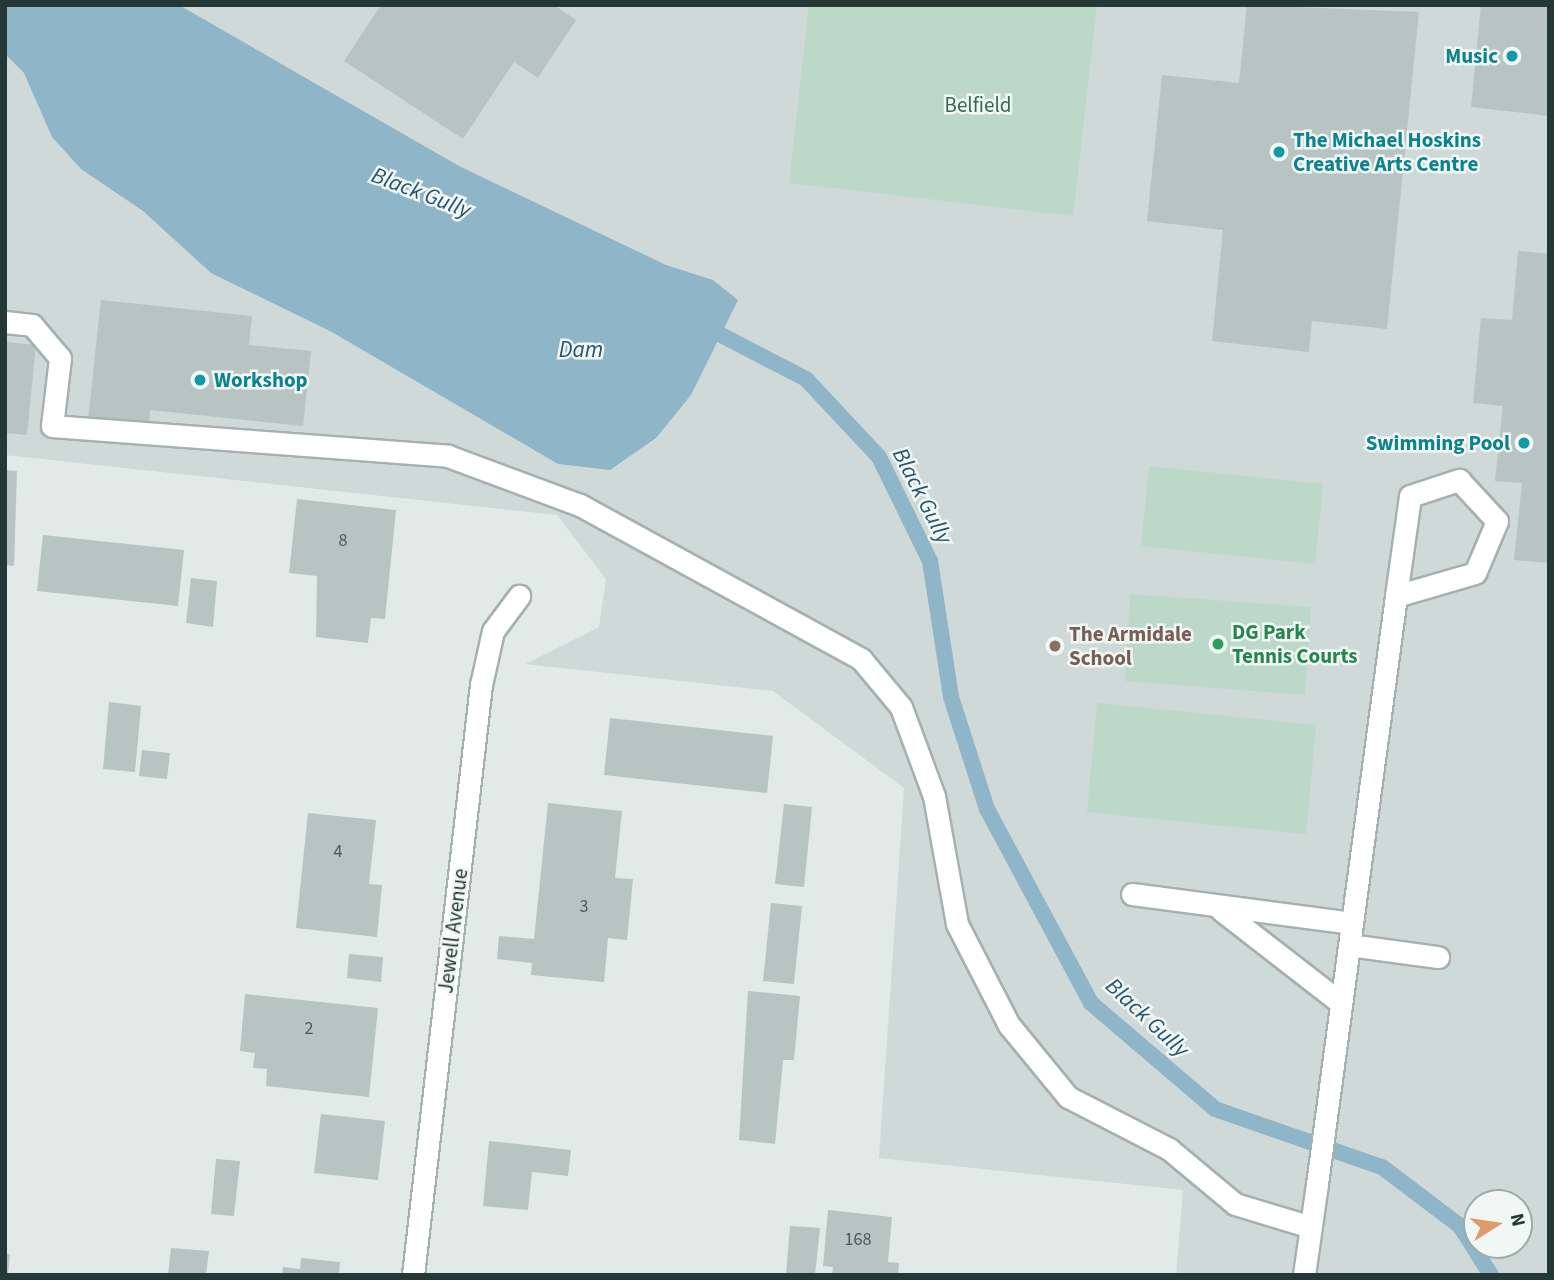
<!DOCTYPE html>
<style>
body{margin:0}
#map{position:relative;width:1554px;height:1280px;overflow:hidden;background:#e1eae7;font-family:"Source Sans 3",sans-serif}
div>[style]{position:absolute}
.built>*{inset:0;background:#cfd9d7}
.green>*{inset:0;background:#bcd8c9}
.water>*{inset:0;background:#8fb5c9}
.stream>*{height:16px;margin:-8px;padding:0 8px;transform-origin:8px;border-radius:8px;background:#8fb5c9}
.building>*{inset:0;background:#b7c4c1}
.roads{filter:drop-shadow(2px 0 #a5b1ae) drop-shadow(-2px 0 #a5b1ae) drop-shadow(0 2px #a5b1ae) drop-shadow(0 -2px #a5b1ae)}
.lane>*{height:21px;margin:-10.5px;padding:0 10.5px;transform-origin:10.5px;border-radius:10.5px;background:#fff}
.street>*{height:21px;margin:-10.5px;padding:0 10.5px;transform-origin:10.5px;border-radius:10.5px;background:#fff}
.dots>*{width:19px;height:19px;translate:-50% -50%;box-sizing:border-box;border:4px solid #f1f7f5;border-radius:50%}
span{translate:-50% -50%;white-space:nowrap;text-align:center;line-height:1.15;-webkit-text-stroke:5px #f1f7f5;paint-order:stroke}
.number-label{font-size:18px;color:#495b59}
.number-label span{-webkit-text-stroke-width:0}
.culture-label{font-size:21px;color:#0d838f;font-weight:700}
.right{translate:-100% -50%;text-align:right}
.left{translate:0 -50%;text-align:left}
.park-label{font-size:21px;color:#336a52}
.leisure-label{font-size:21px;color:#27864d;font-weight:700}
.education-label{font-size:21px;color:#785e54;font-weight:700}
.street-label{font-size:21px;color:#243836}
.water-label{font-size:23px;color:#25546d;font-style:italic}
.frame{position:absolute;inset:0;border:7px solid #243836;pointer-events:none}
.north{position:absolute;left:1463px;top:1189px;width:70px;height:70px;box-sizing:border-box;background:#f1f7f5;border:2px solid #9faba9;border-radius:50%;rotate:78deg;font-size:19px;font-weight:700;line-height:28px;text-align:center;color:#243836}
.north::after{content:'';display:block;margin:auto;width:24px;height:32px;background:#e19b68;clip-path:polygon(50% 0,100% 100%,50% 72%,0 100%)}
</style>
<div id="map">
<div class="built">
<div style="clip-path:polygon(evenodd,5px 5px,1549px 5px,1549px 1275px,1176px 1275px,1183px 1190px,879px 1158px,904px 788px,773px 691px,525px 664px,599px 627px,606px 579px,557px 515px,5px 455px,5px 5px,1477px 1203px,1519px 1203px,1519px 1245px,1477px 1245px,1477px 1203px)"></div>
</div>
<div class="green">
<div style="clip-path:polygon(809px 5px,1097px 5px,1073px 216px,789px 183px)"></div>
<div style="clip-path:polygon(1149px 466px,1323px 484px,1315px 564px,1141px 546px)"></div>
<div style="clip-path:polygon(1130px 594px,1311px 607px,1305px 695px,1125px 681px)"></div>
<div style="clip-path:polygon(1097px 703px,1316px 725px,1306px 834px,1087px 812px)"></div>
</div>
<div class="water">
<div style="clip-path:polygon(5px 5px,179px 5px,459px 166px,666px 265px,713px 280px,738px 300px,691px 395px,656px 438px,610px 470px,558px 464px,330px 331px,211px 273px,143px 211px,81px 169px,52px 137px,24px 73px,5px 54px)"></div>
</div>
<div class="stream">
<div style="left:700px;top:324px;width:119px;rotate:27.4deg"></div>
<div style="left:806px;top:379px;width:107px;rotate:46.9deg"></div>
<div style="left:879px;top:457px;width:116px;rotate:63.9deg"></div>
<div style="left:930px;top:561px;width:138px;rotate:81.2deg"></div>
<div style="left:951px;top:697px;width:118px;rotate:72.2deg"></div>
<div style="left:987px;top:809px;width:220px;rotate:61.8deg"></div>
<div style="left:1091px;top:1003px;width:163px;rotate:40.5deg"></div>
<div style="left:1215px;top:1109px;width:177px;rotate:19.2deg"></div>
<div style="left:1382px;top:1167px;width:98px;rotate:37.1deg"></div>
<div style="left:1460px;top:1226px;width:58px;rotate:57.7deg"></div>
</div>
<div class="building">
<div style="clip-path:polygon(381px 5px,554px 5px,576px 20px,538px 78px,514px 62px,463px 139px,344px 61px)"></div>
<div style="clip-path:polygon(1247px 5px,1419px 12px,1387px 329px,1312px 321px,1309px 352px,1212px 341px,1223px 230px,1147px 221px,1162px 75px,1239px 83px)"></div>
<div style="clip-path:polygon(1481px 5px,1549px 5px,1549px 116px,1471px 107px)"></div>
<div style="clip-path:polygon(1518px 251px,1549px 254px,1549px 563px,1514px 560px,1522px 483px,1495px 481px,1503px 406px,1473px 403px,1481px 318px,1512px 320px)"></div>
<div style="clip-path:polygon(101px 300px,252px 316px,249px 345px,311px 351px,303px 426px,150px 410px,149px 427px,88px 420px)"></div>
<div style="clip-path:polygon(5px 342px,36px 345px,27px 435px,5px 433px)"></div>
<div style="clip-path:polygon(5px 470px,17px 471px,14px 566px,5px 565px)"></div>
<div style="clip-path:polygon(297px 499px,396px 510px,385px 619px,371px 618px,368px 643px,316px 637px,317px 576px,289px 573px)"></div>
<div style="clip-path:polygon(43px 535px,184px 550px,178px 606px,37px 591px)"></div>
<div style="clip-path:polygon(191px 578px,217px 581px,213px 627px,186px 623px)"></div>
<div style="clip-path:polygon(109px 702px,141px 706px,135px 772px,103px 769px)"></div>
<div style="clip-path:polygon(610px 718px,773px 736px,767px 793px,604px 775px)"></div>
<div style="clip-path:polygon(142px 750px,170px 753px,167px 779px,139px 776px)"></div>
<div style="clip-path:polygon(548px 803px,622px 811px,615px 878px,633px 879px,627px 940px,608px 938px,604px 982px,531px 975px,532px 963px,497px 959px,499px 936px,534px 939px)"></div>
<div style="clip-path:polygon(784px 804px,812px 807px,804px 887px,775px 884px)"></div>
<div style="clip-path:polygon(308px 813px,376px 820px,369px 884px,382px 885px,377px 937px,296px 928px)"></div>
<div style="clip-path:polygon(771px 903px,802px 906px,794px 984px,763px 981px)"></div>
<div style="clip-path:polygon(349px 954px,383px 957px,381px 982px,347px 978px)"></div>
<div style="clip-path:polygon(748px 991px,800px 996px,794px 1060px,783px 1060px,775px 1144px,739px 1140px)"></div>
<div style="clip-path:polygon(245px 994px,378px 1008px,369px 1097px,266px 1086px,267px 1069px,253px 1068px,255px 1053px,240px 1051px)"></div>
<div style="clip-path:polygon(321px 1114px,385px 1121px,378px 1180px,314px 1173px)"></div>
<div style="clip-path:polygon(489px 1141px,571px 1150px,568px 1176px,532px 1172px,528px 1210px,483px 1206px)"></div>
<div style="clip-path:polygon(216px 1159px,240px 1161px,234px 1216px,211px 1214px)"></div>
<div style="clip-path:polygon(828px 1210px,892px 1217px,888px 1262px,899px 1263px,898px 1275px,832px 1275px,833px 1267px,823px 1266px)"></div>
<div style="clip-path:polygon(790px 1226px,820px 1228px,815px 1275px,786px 1275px)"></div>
<div style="clip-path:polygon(171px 1248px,209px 1251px,206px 1275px,168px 1275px)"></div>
<div style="clip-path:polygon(5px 1254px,10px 1254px,8px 1275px,5px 1275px)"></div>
<div style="clip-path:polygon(301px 1258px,340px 1262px,339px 1275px,282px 1275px,283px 1267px,300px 1269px)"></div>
</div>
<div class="roads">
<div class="lane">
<div style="left:5px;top:322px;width:27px;rotate:6deg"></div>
<div style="left:32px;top:325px;width:43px;rotate:49.7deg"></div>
<div style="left:60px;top:358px;width:68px;rotate:96.7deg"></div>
<div style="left:52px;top:426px;width:397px;rotate:4.3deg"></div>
<div style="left:448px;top:456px;width:141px;rotate:20.4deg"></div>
<div style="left:580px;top:505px;width:320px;rotate:28.7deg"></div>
<div style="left:861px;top:659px;width:62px;rotate:50.2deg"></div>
<div style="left:901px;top:707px;width:95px;rotate:69.7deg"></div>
<div style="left:934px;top:796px;width:130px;rotate:79.8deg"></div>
<div style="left:957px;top:924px;width:114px;rotate:62.8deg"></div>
<div style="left:1009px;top:1025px;width:93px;rotate:50.7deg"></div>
<div style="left:1068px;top:1097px;width:114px;rotate:27.2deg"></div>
<div style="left:1169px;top:1149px;width:86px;rotate:39.8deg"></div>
<div style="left:1235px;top:1204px;width:79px;rotate:16.8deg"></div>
<div style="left:1132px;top:894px;width:222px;rotate:7.5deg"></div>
<div style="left:1221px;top:910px;width:152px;rotate:37.8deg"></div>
<div style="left:1349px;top:945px;width:90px;rotate:7.7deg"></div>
<div style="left:1304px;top:1275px;width:92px;rotate:-81.9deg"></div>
<div style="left:1317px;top:1184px;width:593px;rotate:-82.35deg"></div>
<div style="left:1396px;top:596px;width:101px;rotate:-82deg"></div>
<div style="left:1410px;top:496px;width:52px;rotate:-18.1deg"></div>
<div style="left:1459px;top:480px;width:56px;rotate:47.2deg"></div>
<div style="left:1497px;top:521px;width:56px;rotate:112.9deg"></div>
<div style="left:1475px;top:573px;width:82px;rotate:163.8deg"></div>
</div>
<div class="street">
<div style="left:413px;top:1275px;width:594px;rotate:-83.43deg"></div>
<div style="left:481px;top:685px;width:55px;rotate:-77.5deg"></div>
<div style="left:493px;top:631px;width:44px;rotate:-53.4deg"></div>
</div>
</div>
<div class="dots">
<div style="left:1512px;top:56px;background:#0f9aa8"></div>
<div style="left:1279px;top:152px;background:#0f9aa8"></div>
<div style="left:200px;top:380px;background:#0f9aa8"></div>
<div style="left:1524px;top:443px;background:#0f9aa8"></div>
<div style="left:1218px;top:644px;background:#2e9e5b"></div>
<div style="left:1055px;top:646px;background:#8d6e63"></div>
</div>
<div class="number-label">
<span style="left:343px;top:541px">8</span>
<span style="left:338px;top:852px">4</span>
<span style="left:584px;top:907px">3</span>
<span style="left:309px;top:1029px">2</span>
<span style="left:858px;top:1240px">168</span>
</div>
<div class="culture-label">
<span class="right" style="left:1498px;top:56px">Music</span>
<span class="left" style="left:1293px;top:152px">The Michael Hoskins<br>Creative Arts Centre</span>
<span class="left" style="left:214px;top:380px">Workshop</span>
<span class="right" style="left:1510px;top:443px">Swimming Pool</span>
</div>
<div class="park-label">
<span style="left:978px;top:105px">Belfield</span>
</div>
<div class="leisure-label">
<span class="left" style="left:1232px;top:644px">DG Park<br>Tennis Courts</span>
</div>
<div class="education-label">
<span class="left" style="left:1069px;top:646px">The Armidale<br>School</span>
</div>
<div class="street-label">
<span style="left:453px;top:931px;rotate:-83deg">Jewell Avenue</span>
</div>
<div class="water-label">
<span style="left:421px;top:193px;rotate:21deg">Black Gully</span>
<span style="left:581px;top:350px">Dam</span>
<span style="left:922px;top:496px;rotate:63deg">Black Gully</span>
<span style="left:1147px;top:1018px;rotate:43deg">Black Gully</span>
</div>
<div class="frame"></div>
<div class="north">N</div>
</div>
